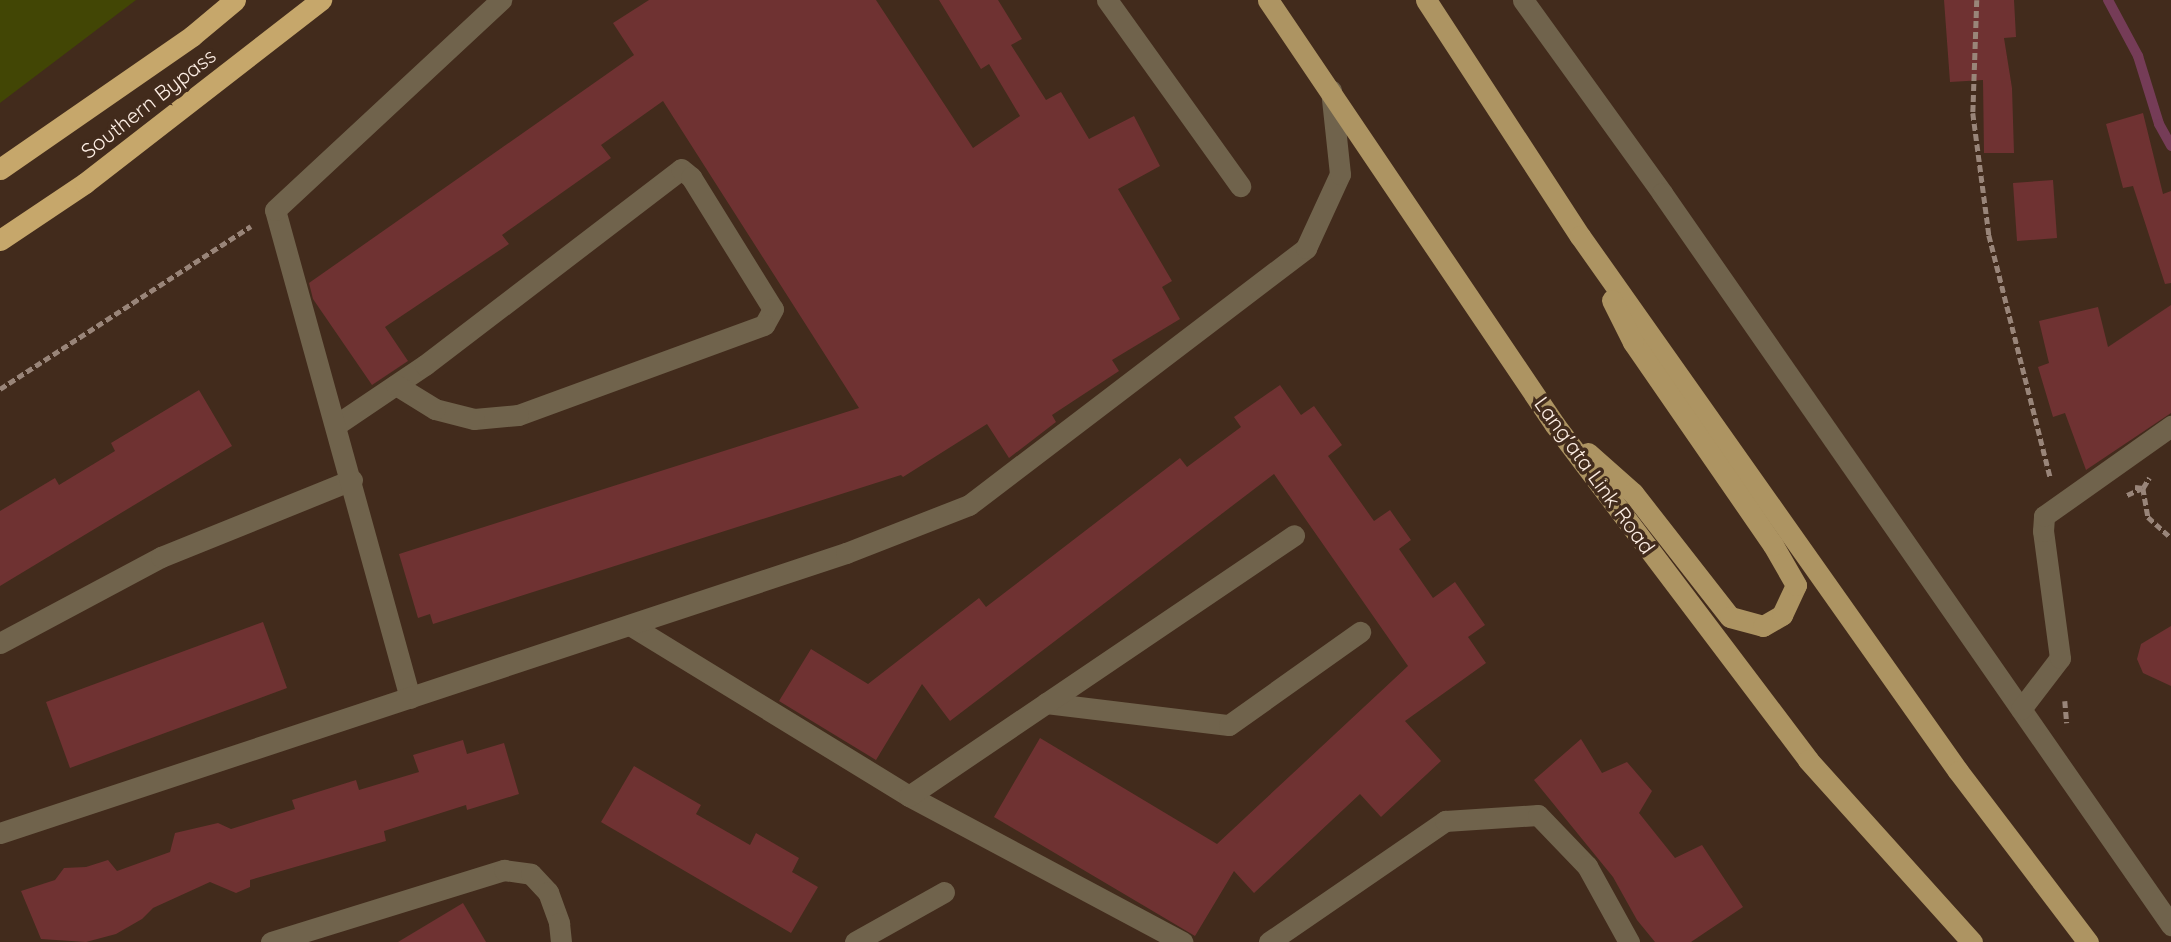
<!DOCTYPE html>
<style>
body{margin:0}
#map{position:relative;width:2171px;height:942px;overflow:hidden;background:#422b1c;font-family:Quicksand,sans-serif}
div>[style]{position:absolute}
.green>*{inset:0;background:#424605}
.stream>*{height:10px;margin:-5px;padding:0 5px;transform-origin:5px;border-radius:5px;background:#753c57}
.building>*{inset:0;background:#6f3232}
.path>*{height:4.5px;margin-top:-2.25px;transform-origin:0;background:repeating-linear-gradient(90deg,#998579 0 7px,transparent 0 10.5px)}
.minor>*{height:21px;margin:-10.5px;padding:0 10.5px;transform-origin:10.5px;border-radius:10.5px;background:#70634c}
.major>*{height:21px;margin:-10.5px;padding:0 10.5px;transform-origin:10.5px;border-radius:10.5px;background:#ad9462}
.highway>*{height:21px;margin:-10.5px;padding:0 10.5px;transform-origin:10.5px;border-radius:10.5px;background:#c6a76b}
span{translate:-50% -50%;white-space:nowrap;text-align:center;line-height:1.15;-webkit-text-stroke:7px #422b1c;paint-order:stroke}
.street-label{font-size:21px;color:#fdeee4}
</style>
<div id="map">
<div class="green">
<div style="clip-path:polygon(0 0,136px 0,0 103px)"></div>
</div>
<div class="stream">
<div style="left:2108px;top:0;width:64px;rotate:61.8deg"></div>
<div style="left:2138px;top:56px;width:71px;rotate:72.8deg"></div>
<div style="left:2159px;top:124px;width:25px;rotate:61deg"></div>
</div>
<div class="building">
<div style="clip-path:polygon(649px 0,876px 0,973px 148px,1020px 116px,989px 64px,981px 69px,939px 0,998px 0,1022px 39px,1011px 45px,1046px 100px,1061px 92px,1089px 139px,1134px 116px,1160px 166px,1118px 189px,1172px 281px,1162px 287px,1180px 319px,1112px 360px,1119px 371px,1052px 415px,1056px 422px,1009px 458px,987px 424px,903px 477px,901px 475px,433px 624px,430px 614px,418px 618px,399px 554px,859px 408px,663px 101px,601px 145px,611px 158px,502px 235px,509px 244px,385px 327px,408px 361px,372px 385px,313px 299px,309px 283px,634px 55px,613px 23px)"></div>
<div style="clip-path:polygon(1944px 0,2014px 0,2016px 37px,2004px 38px,2012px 88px,2014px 153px,1984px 153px,1983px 80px,1950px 82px)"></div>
<div style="clip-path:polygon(2143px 113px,2163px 194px,2171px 191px,2171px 283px,2165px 284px,2133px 186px,2123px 188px,2106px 124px)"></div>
<div style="clip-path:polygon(2053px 180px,2057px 238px,2017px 241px,2013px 183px)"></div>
<div style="clip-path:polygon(2171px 305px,2171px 413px,2086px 470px,2065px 413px,2053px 417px,2038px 367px,2049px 363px,2039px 321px,2098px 307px,2108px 347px)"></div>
<div style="clip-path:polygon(1280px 385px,1301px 415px,1314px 406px,1342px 445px,1328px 456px,1374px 521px,1390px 510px,1411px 540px,1399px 549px,1433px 598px,1455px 582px,1485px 625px,1468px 637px,1486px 663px,1405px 721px,1441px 761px,1381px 817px,1360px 794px,1254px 893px,1234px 871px,1195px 936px,994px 817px,1040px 738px,1217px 844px,1408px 666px,1274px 474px,950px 721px,922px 684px,876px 760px,779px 701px,811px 649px,868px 684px,979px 598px,986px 607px,1180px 458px,1187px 467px,1241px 427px,1234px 417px)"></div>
<div style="clip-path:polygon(199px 390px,232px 446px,0 586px,0 511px,55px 478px,59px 485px,115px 451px,111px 443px)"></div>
<div style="clip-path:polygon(263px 622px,287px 688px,70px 768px,46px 702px)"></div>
<div style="clip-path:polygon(2171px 626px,2171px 686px,2143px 673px,2137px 659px,2141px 644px)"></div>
<div style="clip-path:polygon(1581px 739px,1602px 773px,1627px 762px,1652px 791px,1639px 813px,1675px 858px,1702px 845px,1743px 907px,1691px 942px,1655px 942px,1637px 920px,1613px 877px,1534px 780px)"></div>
<div style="clip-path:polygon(463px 740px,467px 754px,504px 743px,519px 794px,467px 810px,466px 805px,384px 831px,386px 841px,250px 880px,250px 887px,236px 893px,210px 882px,153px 908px,142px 919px,116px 934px,86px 942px,41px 939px,21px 891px,55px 880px,64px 868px,86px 867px,108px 860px,117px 871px,170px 852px,175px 833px,218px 823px,231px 829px,295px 809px,292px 800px,356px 780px,359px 790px,419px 772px,413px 755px)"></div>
<div style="clip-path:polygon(634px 766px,701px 805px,696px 814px,750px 845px,756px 833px,799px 858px,792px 872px,818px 887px,791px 933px,601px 822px)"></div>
<div style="clip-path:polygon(463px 903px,486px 942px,398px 942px)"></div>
</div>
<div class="path">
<div style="left:1977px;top:0;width:113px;rotate:92deg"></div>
<div style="left:1973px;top:113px;width:123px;rotate:82.5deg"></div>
<div style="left:1989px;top:235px;width:249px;rotate:75.8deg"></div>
<div style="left:0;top:389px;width:299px;rotate:-33deg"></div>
<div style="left:2135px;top:487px;width:8px;rotate:7deg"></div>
<div style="left:2143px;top:488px;width:29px;rotate:80deg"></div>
<div style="left:2148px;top:517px;width:31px;rotate:42deg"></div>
<div style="left:2127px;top:495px;width:17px;rotate:-24deg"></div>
<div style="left:2143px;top:488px;width:12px;rotate:-59deg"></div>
<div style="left:2065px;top:701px;width:22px;rotate:85deg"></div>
</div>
<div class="minor">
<div style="left:1107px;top:0;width:229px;rotate:54.4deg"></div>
<div style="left:1523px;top:0;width:238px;rotate:54.2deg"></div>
<div style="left:1662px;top:193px;width:892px;rotate:55.19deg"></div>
<div style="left:336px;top:425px;width:107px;rotate:-34deg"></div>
<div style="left:425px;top:365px;width:322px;rotate:-37.4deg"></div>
<div style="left:681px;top:169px;width:13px;rotate:39deg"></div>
<div style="left:691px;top:177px;width:155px;rotate:58.2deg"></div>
<div style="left:773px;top:309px;width:18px;rotate:119deg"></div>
<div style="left:764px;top:325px;width:262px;rotate:159.9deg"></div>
<div style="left:518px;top:415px;width:44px;rotate:174.8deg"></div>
<div style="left:474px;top:419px;width:40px;rotate:-165.6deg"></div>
<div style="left:435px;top:409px;width:46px;rotate:-148.4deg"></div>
<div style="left:630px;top:625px;width:327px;rotate:31.5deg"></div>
<div style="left:909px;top:796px;width:310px;rotate:28.1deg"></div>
<div style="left:0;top:643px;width:183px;rotate:-28.1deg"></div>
<div style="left:161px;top:557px;width:206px;rotate:-22deg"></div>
<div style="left:410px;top:698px;width:506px;rotate:-105.46deg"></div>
<div style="left:275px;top:210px;width:309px;rotate:-42.9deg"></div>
<div style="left:1046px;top:703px;width:184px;rotate:6.9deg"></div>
<div style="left:1229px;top:725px;width:161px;rotate:-35.4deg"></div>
<div style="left:2021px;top:709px;width:64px;rotate:-52.6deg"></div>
<div style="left:2060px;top:658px;width:128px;rotate:-97.6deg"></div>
<div style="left:2043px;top:531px;width:15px;rotate:-86deg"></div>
<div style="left:2044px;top:516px;width:156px;rotate:-35.3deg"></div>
<div style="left:909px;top:796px;width:465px;rotate:-34.1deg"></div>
<div style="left:0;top:833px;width:891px;rotate:-18.31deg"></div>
<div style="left:846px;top:553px;width:132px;rotate:-21.3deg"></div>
<div style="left:969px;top:505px;width:424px;rotate:-37.3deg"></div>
<div style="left:1306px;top:248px;width:81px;rotate:-65.3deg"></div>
<div style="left:1340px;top:174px;width:84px;rotate:-96.1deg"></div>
<div style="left:271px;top:942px;width:244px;rotate:-17.2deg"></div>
<div style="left:504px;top:870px;width:27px;rotate:8deg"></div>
<div style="left:531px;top:874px;width:25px;rotate:47deg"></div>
<div style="left:548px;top:892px;width:33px;rotate:70deg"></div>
<div style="left:559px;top:923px;width:19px;rotate:84deg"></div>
<div style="left:855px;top:942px;width:102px;rotate:-29.3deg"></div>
<div style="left:1269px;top:942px;width:214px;rotate:-34.5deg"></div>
<div style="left:1445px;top:821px;width:93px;rotate:-3.7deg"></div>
<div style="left:1538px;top:815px;width:71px;rotate:46.1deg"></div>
<div style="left:1587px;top:866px;width:87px;rotate:61.1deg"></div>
</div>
<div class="major">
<div style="left:1268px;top:0;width:513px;rotate:55.97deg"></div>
<div style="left:1555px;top:425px;width:420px;rotate:52.9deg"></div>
<div style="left:1808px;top:760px;width:245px;rotate:48deg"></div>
<div style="left:1426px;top:0;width:282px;rotate:56.9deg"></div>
<div style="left:1580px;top:236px;width:655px;rotate:54.76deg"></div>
<div style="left:1958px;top:771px;width:215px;rotate:52.8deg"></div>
<div style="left:1588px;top:453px;width:60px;rotate:41.6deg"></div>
<div style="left:1633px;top:493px;width:157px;rotate:52deg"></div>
<div style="left:1730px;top:617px;width:34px;rotate:15deg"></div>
<div style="left:1763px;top:626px;width:22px;rotate:-30deg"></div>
<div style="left:1782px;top:615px;width:33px;rotate:-65deg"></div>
<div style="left:1796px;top:585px;width:46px;rotate:-119.9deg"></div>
<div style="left:1773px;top:545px;width:247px;rotate:-124.6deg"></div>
<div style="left:1633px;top:342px;width:47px;rotate:-116.6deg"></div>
</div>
<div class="highway">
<div style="left:0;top:169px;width:234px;rotate:-34.7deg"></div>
<div style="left:192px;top:36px;width:56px;rotate:-39.9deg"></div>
<div style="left:0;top:240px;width:102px;rotate:-33.8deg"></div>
<div style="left:85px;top:183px;width:299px;rotate:-37.8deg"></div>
</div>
<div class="street-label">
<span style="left:148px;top:103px;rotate:-38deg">Southern Bypass</span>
<span style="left:1595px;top:475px;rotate:54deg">Lang'ata Link Road</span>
</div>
</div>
